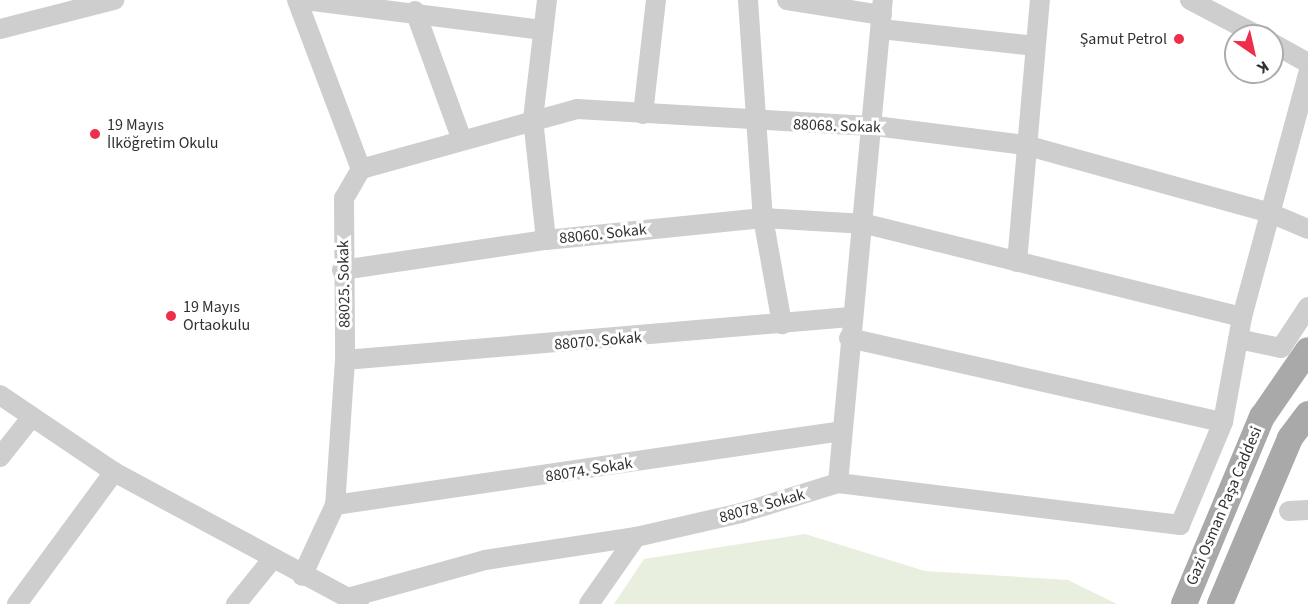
<!DOCTYPE html>
<meta charset="utf-8">
<style>
body{margin:0}
#map{position:relative;width:1308px;height:604px;overflow:hidden;background:#fff;font-family:"Source Sans 3",sans-serif}
div>[style]{position:absolute}
.green>*{inset:0;background:#e9efdf}
.minor>*{height:20px;margin:-10px;padding:0 10px;transform-origin:10px;border-radius:10px;background:#cecece}
.major>*{height:26px;margin:-13px;padding:0 13px;transform-origin:13px;border-radius:13px;background:#a9a9a9}
.dots>*{width:16px;height:16px;translate:-50% -50%;box-sizing:border-box;border:3px solid #fff;border-radius:50%}
span{translate:-50% -50%;white-space:nowrap;text-align:center;line-height:1.15;-webkit-text-stroke:6px #fff;paint-order:stroke}
.poi-label{font-size:16px;color:#313131}
.right{translate:-100% -50%;text-align:right}
.left{translate:0 -50%;text-align:left}
.street-label{font-size:16px;color:#313131}
.north{position:absolute;left:1224px;top:24px;width:60px;height:60px;box-sizing:border-box;background:#fff;border:2px solid #adadad;border-radius:50%;rotate:146deg;font-size:16px;font-weight:700;line-height:24px;text-align:center;color:#313131}
.north::after{content:'';display:block;margin:auto;width:21px;height:27px;background:#ee2e4a;clip-path:polygon(50% 0,100% 100%,50% 72%,0 100%)}
</style>
<div id="map">
<div class="green">
<div style="clip-path:polygon(805px 534px,925px 571px,1068px 580px,1117px 604px,614px 604px,644px 559px)"></div>
</div>
<div class="minor">
<div style="left:297px;top:0;width:181px;rotate:69.3deg"></div>
<div style="left:361px;top:169px;width:34px;rotate:120deg"></div>
<div style="left:344px;top:198px;width:162px;rotate:89.6deg"></div>
<div style="left:345px;top:360px;width:145px;rotate:93.9deg"></div>
<div style="left:335px;top:505px;width:78px;rotate:114.9deg"></div>
<div style="left:305px;top:0;width:240px;rotate:7.2deg"></div>
<div style="left:748px;top:0;width:219px;rotate:86.1deg"></div>
<div style="left:763px;top:218px;width:108px;rotate:79.8deg"></div>
<div style="left:787px;top:0;width:96px;rotate:9deg"></div>
<div style="left:1190px;top:0;width:78px;rotate:27.6deg"></div>
<div style="left:415px;top:11px;width:137px;rotate:70deg"></div>
<div style="left:0;top:29px;width:118px;rotate:-14.3deg"></div>
<div style="left:881px;top:29px;width:155px;rotate:6.3deg"></div>
<div style="left:1272px;top:43px;width:41px;rotate:29.1deg"></div>
<div style="left:643px;top:114px;width:115px;rotate:-83.5deg"></div>
<div style="left:361px;top:169px;width:224px;rotate:-15.5deg"></div>
<div style="left:577px;top:109px;width:298px;rotate:3.3deg"></div>
<div style="left:875px;top:126px;width:151px;rotate:7.2deg"></div>
<div style="left:1025px;top:145px;width:254px;rotate:15.5deg"></div>
<div style="left:1270px;top:213px;width:41px;rotate:22.8deg"></div>
<div style="left:546px;top:240px;width:122px;rotate:-96.1deg"></div>
<div style="left:533px;top:119px;width:120px;rotate:-83.3deg"></div>
<div style="left:1017px;top:262px;width:263px;rotate:-85deg"></div>
<div style="left:342px;top:270px;width:206px;rotate:-8.4deg"></div>
<div style="left:546px;top:240px;width:218px;rotate:-5.8deg"></div>
<div style="left:763px;top:218px;width:103px;rotate:3.3deg"></div>
<div style="left:866px;top:224px;width:387px;rotate:13.9deg"></div>
<div style="left:849px;top:338px;width:383px;rotate:12.7deg"></div>
<div style="left:1238px;top:339px;width:44px;rotate:11.8deg"></div>
<div style="left:1281px;top:348px;width:49px;rotate:-56.6deg"></div>
<div style="left:345px;top:360px;width:507px;rotate:-4.87deg"></div>
<div style="left:0;top:395px;width:138px;rotate:34deg"></div>
<div style="left:114px;top:472px;width:278px;rotate:28.3deg"></div>
<div style="left:0;top:457px;width:50px;rotate:-51.5deg"></div>
<div style="left:838px;top:483px;width:485px;rotate:-84.7deg"></div>
<div style="left:335px;top:505px;width:512px;rotate:-8.3deg"></div>
<div style="left:1289px;top:511px;width:19px;rotate:-3deg"></div>
<div style="left:348px;top:598px;width:142px;rotate:-15.5deg"></div>
<div style="left:485px;top:560px;width:153px;rotate:-8.7deg"></div>
<div style="left:636px;top:537px;width:108px;rotate:-12.9deg"></div>
<div style="left:741px;top:513px;width:102px;rotate:-17.2deg"></div>
<div style="left:838px;top:483px;width:345px;rotate:7deg"></div>
<div style="left:1180px;top:525px;width:112px;rotate:-67.3deg"></div>
<div style="left:1223px;top:422px;width:107px;rotate:-79.7deg"></div>
<div style="left:1242px;top:317px;width:252px;rotate:-74.8deg"></div>
<div style="left:17px;top:604px;width:164px;rotate:-53.7deg"></div>
<div style="left:236px;top:604px;width:55px;rotate:-50.9deg"></div>
<div style="left:589px;top:604px;width:82px;rotate:-55deg"></div>
</div>
<div class="major">
<div style="left:1184px;top:604px;width:203px;rotate:-67.4deg"></div>
<div style="left:1262px;top:417px;width:81px;rotate:-55.5deg"></div>
<div style="left:1220px;top:604px;width:180px;rotate:-67.1deg"></div>
<div style="left:1290px;top:438px;width:30px;rotate:-53deg"></div>
</div>
<div class="dots">
<div style="left:1179px;top:39px;background:#ee2e4a"></div>
<div style="left:95px;top:134px;background:#ee2e4a"></div>
<div style="left:171px;top:316px;background:#ee2e4a"></div>
</div>
<div class="poi-label">
<span class="right" style="left:1167px;top:39px">Şamut Petrol</span>
<span class="left" style="left:107px;top:134px">19 Mayıs<br>İlköğretim Okulu</span>
<span class="left" style="left:183px;top:316px">19 Mayıs<br>Ortaokulu</span>
</div>
<div class="street-label">
<span style="left:837px;top:126px;rotate:2deg">88068. Sokak</span>
<span style="left:603px;top:234px;rotate:-6deg">88060. Sokak</span>
<span style="left:344px;top:284px;rotate:-91deg">88025. Sokak</span>
<span style="left:598px;top:341px;rotate:-5deg">88070. Sokak</span>
<span style="left:589px;top:470px;rotate:-9deg">88074. Sokak</span>
<span style="left:762px;top:506px;rotate:-16deg">88078. Sokak</span>
<span style="left:1224px;top:506px;rotate:-67deg">Gazi Osman Paşa Caddesi</span>
</div>
<div class="north">K</div>
</div>
